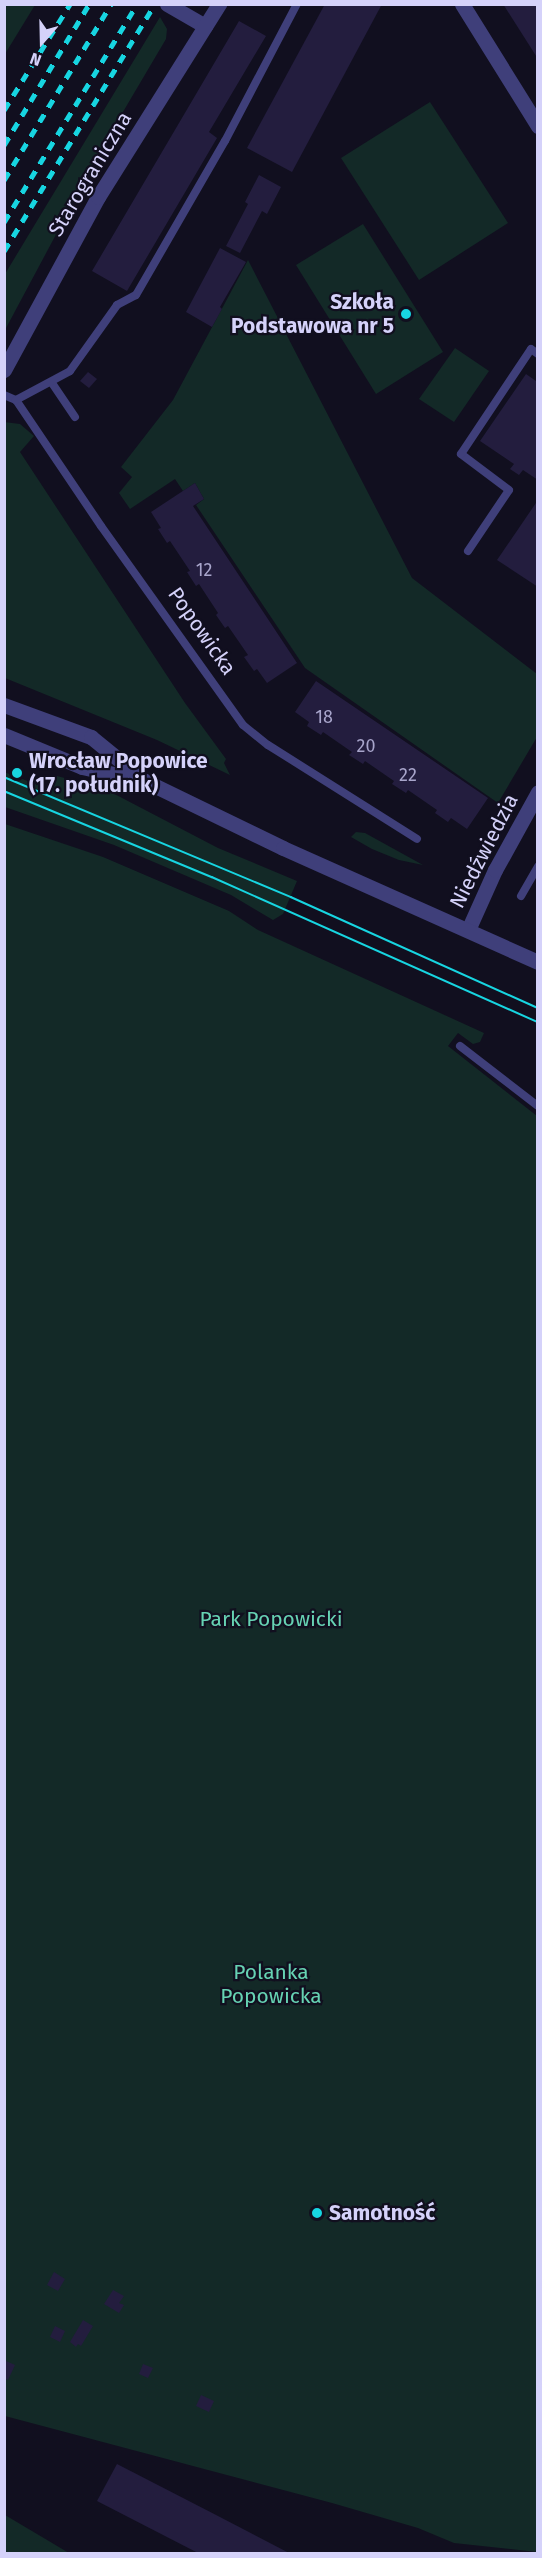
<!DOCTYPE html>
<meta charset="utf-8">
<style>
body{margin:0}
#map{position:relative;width:542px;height:2558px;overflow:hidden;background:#110f1f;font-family:"Fira Sans",sans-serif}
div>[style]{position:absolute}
.green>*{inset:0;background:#132927}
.building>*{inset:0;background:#231d3e}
.service>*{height:8px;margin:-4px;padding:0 4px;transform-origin:4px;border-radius:4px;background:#3f3f7a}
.minor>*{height:15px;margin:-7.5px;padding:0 7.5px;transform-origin:7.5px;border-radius:7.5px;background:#3f3f7a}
.tertiary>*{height:15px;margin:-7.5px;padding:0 7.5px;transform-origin:7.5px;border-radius:7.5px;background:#3f3f7a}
.tram>*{height:1.5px;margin:-0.75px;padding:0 0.75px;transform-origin:0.75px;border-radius:0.75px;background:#17d5e1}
.rail>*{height:4.5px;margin-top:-2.25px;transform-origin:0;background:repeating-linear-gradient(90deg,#17d5e1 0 9px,transparent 0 17px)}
.dots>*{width:16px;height:16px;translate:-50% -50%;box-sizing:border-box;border:3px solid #110f1f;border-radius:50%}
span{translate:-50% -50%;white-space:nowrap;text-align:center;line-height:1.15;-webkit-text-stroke:4.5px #110f1f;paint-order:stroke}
.number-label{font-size:18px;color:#a8a5cb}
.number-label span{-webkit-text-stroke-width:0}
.street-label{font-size:21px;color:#d5d2fa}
.poi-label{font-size:21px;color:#d5d2fa;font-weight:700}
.right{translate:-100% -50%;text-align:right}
.left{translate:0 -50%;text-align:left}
.park-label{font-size:21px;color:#66d2b3}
.frame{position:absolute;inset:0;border:6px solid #d5d2fa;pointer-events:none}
.north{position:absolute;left:12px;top:12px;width:60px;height:60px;-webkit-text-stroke:4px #110f1f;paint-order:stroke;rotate:200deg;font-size:16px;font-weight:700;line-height:24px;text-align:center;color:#d5d2fa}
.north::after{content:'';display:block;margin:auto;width:21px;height:27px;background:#d5d2fa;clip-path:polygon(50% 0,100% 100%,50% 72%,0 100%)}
</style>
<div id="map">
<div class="green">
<div style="clip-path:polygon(4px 5px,35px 5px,5px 54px,4px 54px)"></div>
<div style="clip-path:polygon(160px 17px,167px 29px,166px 39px,107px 139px,5px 330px,5px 274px)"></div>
<div style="clip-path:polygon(430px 102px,508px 223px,419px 280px,341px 158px)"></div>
<div style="clip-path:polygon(363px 224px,443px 352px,376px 394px,296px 265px)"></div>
<div style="clip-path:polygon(248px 260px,412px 578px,537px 674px,537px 737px,498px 803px,305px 668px,196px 505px,204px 499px,195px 483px,183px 491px,175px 479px,130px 509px,119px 493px,132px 477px,121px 467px,173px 400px)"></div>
<div style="clip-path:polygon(455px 348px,489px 371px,454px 422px,419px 399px)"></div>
<div style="clip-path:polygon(4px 422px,20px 424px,34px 436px,20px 452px,185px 703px,226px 759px,224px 763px,230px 775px,157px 740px,5px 678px)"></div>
<div style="clip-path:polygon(4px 772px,51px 790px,57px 776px,103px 788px,218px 848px,297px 881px,283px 914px,273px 920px,231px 895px,114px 845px,5px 807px)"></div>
<div style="clip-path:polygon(5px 824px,103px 857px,229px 911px,258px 930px,484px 1033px,480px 1042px,473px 1044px,458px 1033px,448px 1046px,537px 1116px,537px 2552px,454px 2543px,418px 2528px,332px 2503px,5px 2416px)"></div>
<div style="clip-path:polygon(356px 832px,365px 833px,423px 865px,399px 860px,372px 849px,351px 837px)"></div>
<div style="clip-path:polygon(4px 2515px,5px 2515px,69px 2553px,5px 2553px)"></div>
</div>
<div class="building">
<div style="clip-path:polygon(325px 4px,382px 4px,292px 172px,247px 148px)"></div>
<div style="clip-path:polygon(503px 4px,538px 4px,538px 59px)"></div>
<div style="clip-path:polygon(239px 21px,266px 36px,209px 132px,217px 138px,127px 291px,92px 271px)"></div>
<div style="clip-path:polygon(259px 175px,281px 187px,267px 214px,262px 211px,240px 253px,226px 246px,248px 204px,245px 202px)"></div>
<div style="clip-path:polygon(220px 248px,246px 262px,220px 307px,222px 309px,212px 327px,186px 312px)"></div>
<div style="clip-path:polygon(88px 372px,97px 379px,89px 388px,80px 381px)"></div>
<div style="clip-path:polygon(526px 374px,536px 381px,538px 378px,538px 480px,523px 470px,519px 475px,510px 469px,514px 464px,480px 441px)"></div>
<div style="clip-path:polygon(195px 483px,204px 499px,193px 506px,297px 663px,267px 683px,257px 669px,254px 671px,244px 657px,248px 655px,228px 626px,225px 628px,216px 615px,218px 613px,199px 584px,196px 586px,187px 572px,190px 571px,170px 541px,167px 543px,158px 529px,161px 528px,151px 512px)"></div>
<div style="clip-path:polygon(538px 500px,538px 587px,497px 560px)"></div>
<div style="clip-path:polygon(316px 681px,488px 798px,467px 829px,451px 818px,448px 822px,435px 813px,437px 810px,408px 790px,406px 793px,392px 784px,394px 781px,365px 761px,363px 764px,349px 755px,352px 752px,323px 732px,321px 735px,307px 726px,309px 722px,295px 712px)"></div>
<div style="clip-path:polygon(54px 2272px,65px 2279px,58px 2291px,47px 2285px)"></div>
<div style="clip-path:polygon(113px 2290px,124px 2296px,119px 2303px,124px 2305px,119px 2313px,104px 2304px)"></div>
<div style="clip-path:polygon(83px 2320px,93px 2326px,81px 2346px,78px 2344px,76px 2347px,70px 2342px)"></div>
<div style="clip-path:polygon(55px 2326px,65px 2331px,60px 2342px,50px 2337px)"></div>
<div style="clip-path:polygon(6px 2361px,15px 2365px,8px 2380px,4px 2378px)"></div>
<div style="clip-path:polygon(143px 2364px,153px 2368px,148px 2378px,139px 2374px)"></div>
<div style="clip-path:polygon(201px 2395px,214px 2401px,209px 2412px,196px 2406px)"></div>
<div style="clip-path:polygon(117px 2464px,218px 2516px,291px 2554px,200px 2554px,97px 2501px)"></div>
</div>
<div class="service">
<div style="left:52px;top:383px;width:41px;rotate:55.9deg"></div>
<div style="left:4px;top:395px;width:13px;rotate:23deg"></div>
<div style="left:16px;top:400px;width:152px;rotate:56deg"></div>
<div style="left:101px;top:526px;width:244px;rotate:54.5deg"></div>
<div style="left:243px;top:725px;width:32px;rotate:39deg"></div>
<div style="left:268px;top:745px;width:176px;rotate:32.2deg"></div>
<div style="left:16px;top:400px;width:61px;rotate:-28.2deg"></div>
<div style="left:70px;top:371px;width:81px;rotate:-54.5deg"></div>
<div style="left:117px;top:305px;width:21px;rotate:-28deg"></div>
<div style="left:136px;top:295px;width:178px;rotate:-60deg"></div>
<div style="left:225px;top:141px;width:155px;rotate:-62.3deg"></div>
<div style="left:468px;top:551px;width:73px;rotate:-56.1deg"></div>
<div style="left:509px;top:490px;width:60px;rotate:-143.1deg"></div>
<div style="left:461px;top:454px;width:126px;rotate:-56.3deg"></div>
<div style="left:531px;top:349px;width:9px;rotate:36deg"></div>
<div style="left:521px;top:896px;width:34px;rotate:-60deg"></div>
<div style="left:460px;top:1046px;width:98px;rotate:37.6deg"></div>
</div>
<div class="minor">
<div style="left:167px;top:4px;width:44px;rotate:30.1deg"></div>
<div style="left:462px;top:4px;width:144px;rotate:58.1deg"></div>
<div style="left:4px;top:370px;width:197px;rotate:-61.5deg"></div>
<div style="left:98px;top:197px;width:228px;rotate:-57.9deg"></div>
<div style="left:468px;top:930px;width:66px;rotate:-65.8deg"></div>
<div style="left:495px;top:870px;width:89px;rotate:-61.1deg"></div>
</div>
<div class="tertiary">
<div style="left:4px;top:705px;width:93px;rotate:20.2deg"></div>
<div style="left:91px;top:737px;width:63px;rotate:39.2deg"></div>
<div style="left:4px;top:735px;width:84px;rotate:22.3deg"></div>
<div style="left:82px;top:767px;width:65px;rotate:12.5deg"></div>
<div style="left:145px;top:781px;width:153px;rotate:25.9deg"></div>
<div style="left:283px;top:848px;width:279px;rotate:24.1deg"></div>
</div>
<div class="tram">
<div style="left:4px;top:777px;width:311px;rotate:22.7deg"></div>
<div style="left:291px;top:897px;width:271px;rotate:24.2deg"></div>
<div style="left:4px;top:791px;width:225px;rotate:22.5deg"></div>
<div style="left:212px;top:877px;width:357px;rotate:24deg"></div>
</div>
<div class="rail">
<div style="left:4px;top:110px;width:125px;rotate:-58.1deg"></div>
<div style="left:4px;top:145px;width:165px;rotate:-58.9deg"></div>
<div style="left:4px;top:180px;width:206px;rotate:-58.7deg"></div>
<div style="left:4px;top:222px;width:255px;rotate:-58.6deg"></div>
<div style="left:4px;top:251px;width:289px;rotate:-58.6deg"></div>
</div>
<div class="dots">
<div style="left:406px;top:314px;background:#17d5e1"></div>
<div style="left:17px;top:773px;background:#17d5e1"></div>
<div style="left:317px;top:2213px;background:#17d5e1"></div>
</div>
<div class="number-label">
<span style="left:204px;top:570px">12</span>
<span style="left:324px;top:717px">18</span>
<span style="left:366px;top:746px">20</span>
<span style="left:408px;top:775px">22</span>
</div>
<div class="street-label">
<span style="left:90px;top:174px;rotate:-59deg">Starograniczna</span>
<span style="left:202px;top:631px;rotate:55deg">Popowicka</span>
<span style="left:484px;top:851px;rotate:-63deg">Niedźwiedzia</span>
</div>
<div class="poi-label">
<span class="right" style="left:394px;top:314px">Szkoła<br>Podstawowa nr 5</span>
<span class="left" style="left:29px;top:773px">Wrocław Popowice<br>(17. południk)</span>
<span class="left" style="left:329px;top:2213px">Samotność</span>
</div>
<div class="park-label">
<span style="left:271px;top:1619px">Park Popowicki</span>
<span style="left:271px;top:1984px">Polanka<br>Popowicka</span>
</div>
<div class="frame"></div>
<div class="north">N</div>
</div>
